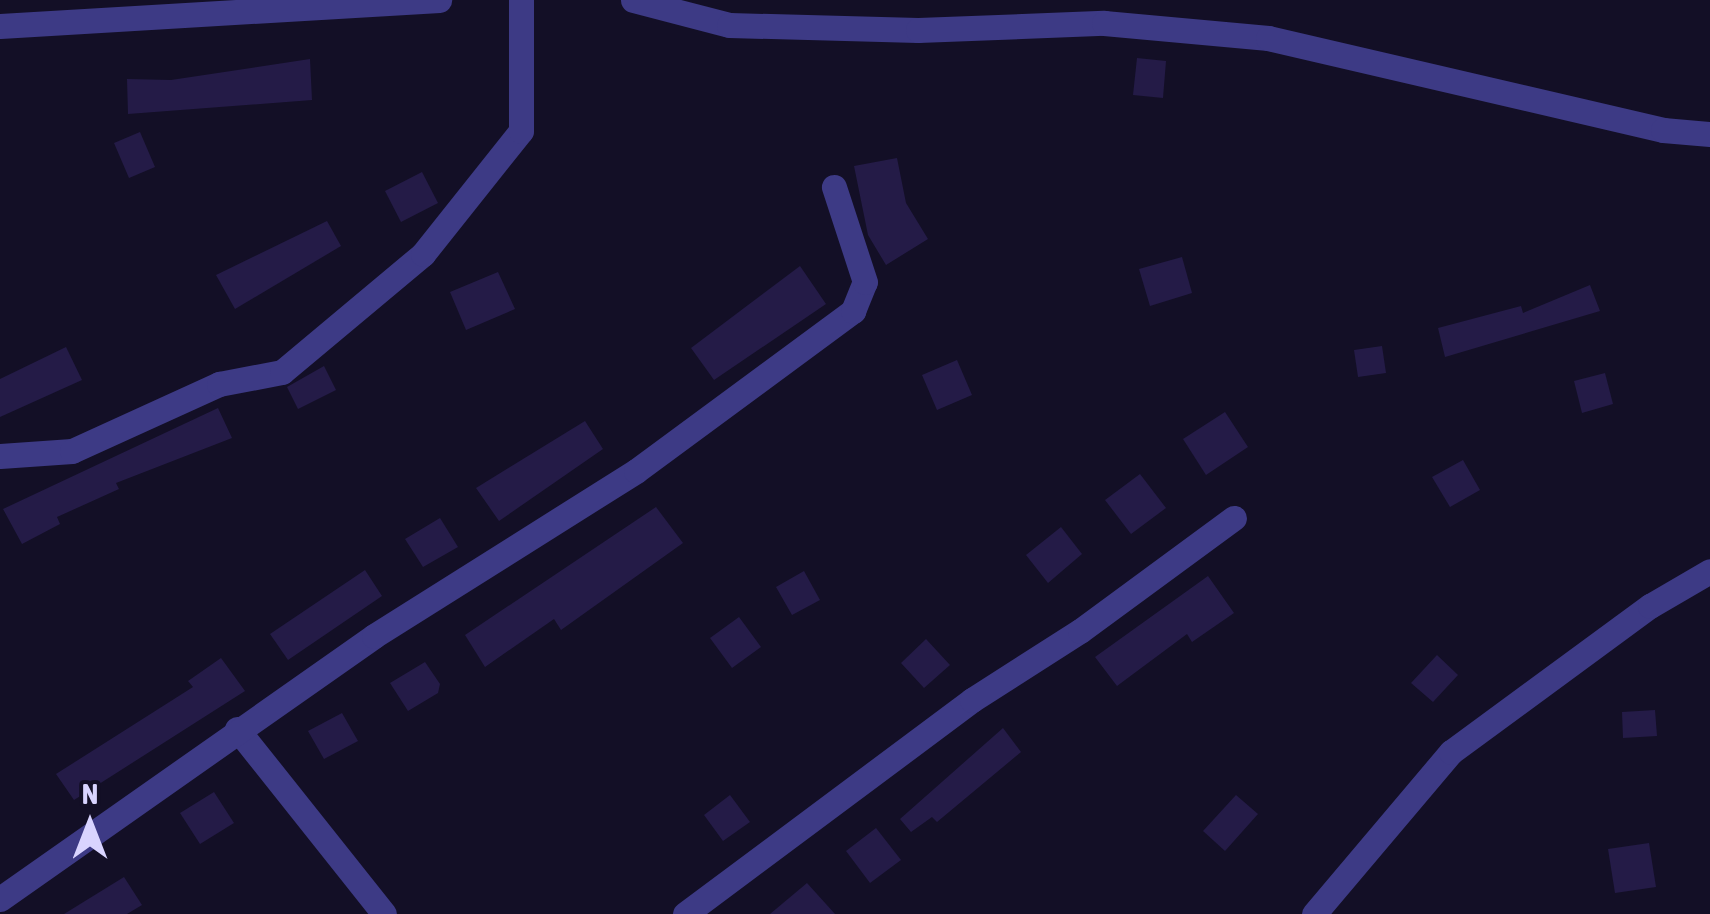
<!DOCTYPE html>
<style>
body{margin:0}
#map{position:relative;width:1710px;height:914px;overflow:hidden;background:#130f26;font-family:"Asap Condensed",sans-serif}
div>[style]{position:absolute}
.building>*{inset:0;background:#241b47}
.street>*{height:25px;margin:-12.5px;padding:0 12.5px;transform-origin:12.5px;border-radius:12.5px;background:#3d3a85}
span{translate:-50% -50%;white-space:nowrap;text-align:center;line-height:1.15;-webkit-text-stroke:9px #130f26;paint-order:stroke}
.north{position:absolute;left:40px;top:774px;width:100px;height:100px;-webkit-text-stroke:8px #130f26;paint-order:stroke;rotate:0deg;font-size:28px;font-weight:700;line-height:40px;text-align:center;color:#d9d4ff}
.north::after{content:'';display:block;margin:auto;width:35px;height:45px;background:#d9d4ff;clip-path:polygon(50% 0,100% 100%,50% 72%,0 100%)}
</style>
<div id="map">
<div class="building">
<div style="clip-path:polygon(1137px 58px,1166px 61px,1163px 98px,1133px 95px)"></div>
<div style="clip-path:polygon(310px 59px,312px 100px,128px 114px,127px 79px,171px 80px)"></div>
<div style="clip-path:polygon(140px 132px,155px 167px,129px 178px,114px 143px)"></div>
<div style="clip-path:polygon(897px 158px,906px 203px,928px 239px,886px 265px,868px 235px,854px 166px)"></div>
<div style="clip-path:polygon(422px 172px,438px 203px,401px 222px,385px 191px)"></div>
<div style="clip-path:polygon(327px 221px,341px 246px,235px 309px,216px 275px)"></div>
<div style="clip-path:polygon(1182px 257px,1192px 293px,1150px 306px,1139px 269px)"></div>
<div style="clip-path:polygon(800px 266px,826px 304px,714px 380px,691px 348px)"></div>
<div style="clip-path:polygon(498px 272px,515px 309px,466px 330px,450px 292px)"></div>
<div style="clip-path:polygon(1590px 285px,1600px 311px,1445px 357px,1438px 328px,1521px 306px,1523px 313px)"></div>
<div style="clip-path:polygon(1382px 346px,1386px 373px,1358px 377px,1354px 350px)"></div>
<div style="clip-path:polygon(66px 347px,82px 380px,0 417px,0 379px)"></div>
<div style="clip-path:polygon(957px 360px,972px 395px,937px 410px,922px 375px)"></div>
<div style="clip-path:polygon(324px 366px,336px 390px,298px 409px,287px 387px)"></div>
<div style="clip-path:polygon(1605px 373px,1613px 404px,1582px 413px,1574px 381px)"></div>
<div style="clip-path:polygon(218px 408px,232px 438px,116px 483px,119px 489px,57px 517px,60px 524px,22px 544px,3px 509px)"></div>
<div style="clip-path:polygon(1225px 412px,1248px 447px,1206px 475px,1183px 439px)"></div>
<div style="clip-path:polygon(585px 421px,603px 449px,499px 521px,476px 488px)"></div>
<div style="clip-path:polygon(1463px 460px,1480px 490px,1450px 507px,1432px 477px)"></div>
<div style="clip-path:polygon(1140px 474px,1166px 508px,1131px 534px,1105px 500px)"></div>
<div style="clip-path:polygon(656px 507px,683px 543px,561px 630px,554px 619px,485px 667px,465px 635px)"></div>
<div style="clip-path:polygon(440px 518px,458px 547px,423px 567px,405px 539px)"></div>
<div style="clip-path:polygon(1061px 527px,1082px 554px,1048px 583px,1026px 555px)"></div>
<div style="clip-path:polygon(365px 570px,382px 596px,288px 660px,270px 634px)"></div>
<div style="clip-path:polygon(804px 571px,820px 600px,792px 615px,776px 587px)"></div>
<div style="clip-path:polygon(1208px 576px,1234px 613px,1192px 642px,1187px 634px,1117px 686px,1095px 657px)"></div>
<div style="clip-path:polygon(739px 617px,761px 647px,732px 668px,710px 638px)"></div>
<div style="clip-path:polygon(926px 639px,950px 665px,924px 688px,901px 663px)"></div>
<div style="clip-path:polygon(1437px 655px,1458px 675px,1433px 702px,1411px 683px)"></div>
<div style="clip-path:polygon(221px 658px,245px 691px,74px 800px,56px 774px,193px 687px,188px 681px)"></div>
<div style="clip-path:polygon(425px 662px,440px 684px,438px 693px,408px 711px,390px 683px)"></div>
<div style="clip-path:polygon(1655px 710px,1657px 736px,1623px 738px,1622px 712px)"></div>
<div style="clip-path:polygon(342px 713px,358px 741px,324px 759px,308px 731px)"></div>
<div style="clip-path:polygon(1003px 728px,1021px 752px,937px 822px,932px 817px,911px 832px,900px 819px)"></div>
<div style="clip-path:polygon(214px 792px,234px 823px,200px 844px,180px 813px)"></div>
<div style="clip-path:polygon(730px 795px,750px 822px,723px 841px,704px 815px)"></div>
<div style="clip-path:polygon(1236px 795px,1258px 814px,1225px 851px,1203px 831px)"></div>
<div style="clip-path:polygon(876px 828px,901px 860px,870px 883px,846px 851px)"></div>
<div style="clip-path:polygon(1649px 843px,1656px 887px,1615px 893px,1608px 849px)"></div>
<div style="clip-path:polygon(124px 877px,142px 905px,127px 914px,64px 914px)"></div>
<div style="clip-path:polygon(807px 883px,835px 914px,770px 914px)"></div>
</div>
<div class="street">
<div style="left:633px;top:0;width:99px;rotate:14.6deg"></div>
<div style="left:729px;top:25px;width:189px;rotate:1.5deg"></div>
<div style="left:918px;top:30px;width:186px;rotate:-2.2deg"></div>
<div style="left:1104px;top:23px;width:165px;rotate:5.2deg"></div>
<div style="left:1268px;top:38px;width:406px;rotate:13.1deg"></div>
<div style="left:1663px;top:130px;width:47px;rotate:4.9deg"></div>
<div style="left:0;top:26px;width:440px;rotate:-3.4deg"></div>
<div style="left:0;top:456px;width:72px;rotate:-4deg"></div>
<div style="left:72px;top:451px;width:162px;rotate:-24.5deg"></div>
<div style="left:219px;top:384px;width:64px;rotate:-10.8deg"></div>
<div style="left:282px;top:372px;width:184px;rotate:-39.9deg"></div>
<div style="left:423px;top:254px;width:157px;rotate:-51.5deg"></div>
<div style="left:521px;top:131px;width:131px;rotate:-90deg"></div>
<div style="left:237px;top:729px;width:236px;rotate:51.5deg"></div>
<div style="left:0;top:899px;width:457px;rotate:-35.1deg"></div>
<div style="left:374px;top:636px;width:310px;rotate:-32.2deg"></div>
<div style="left:636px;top:471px;width:270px;rotate:-36.4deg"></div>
<div style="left:853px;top:311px;width:31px;rotate:-68deg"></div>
<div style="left:865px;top:282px;width:100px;rotate:-108.1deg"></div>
<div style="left:685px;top:914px;width:358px;rotate:-36.7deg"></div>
<div style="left:972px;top:700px;width:128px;rotate:-32.6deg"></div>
<div style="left:1080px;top:631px;width:191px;rotate:-36.3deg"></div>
<div style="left:1314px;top:914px;width:212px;rotate:-49.8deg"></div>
<div style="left:1451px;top:752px;width:247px;rotate:-36.3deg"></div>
<div style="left:1650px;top:606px;width:69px;rotate:-30.3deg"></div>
</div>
<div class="north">N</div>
</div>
